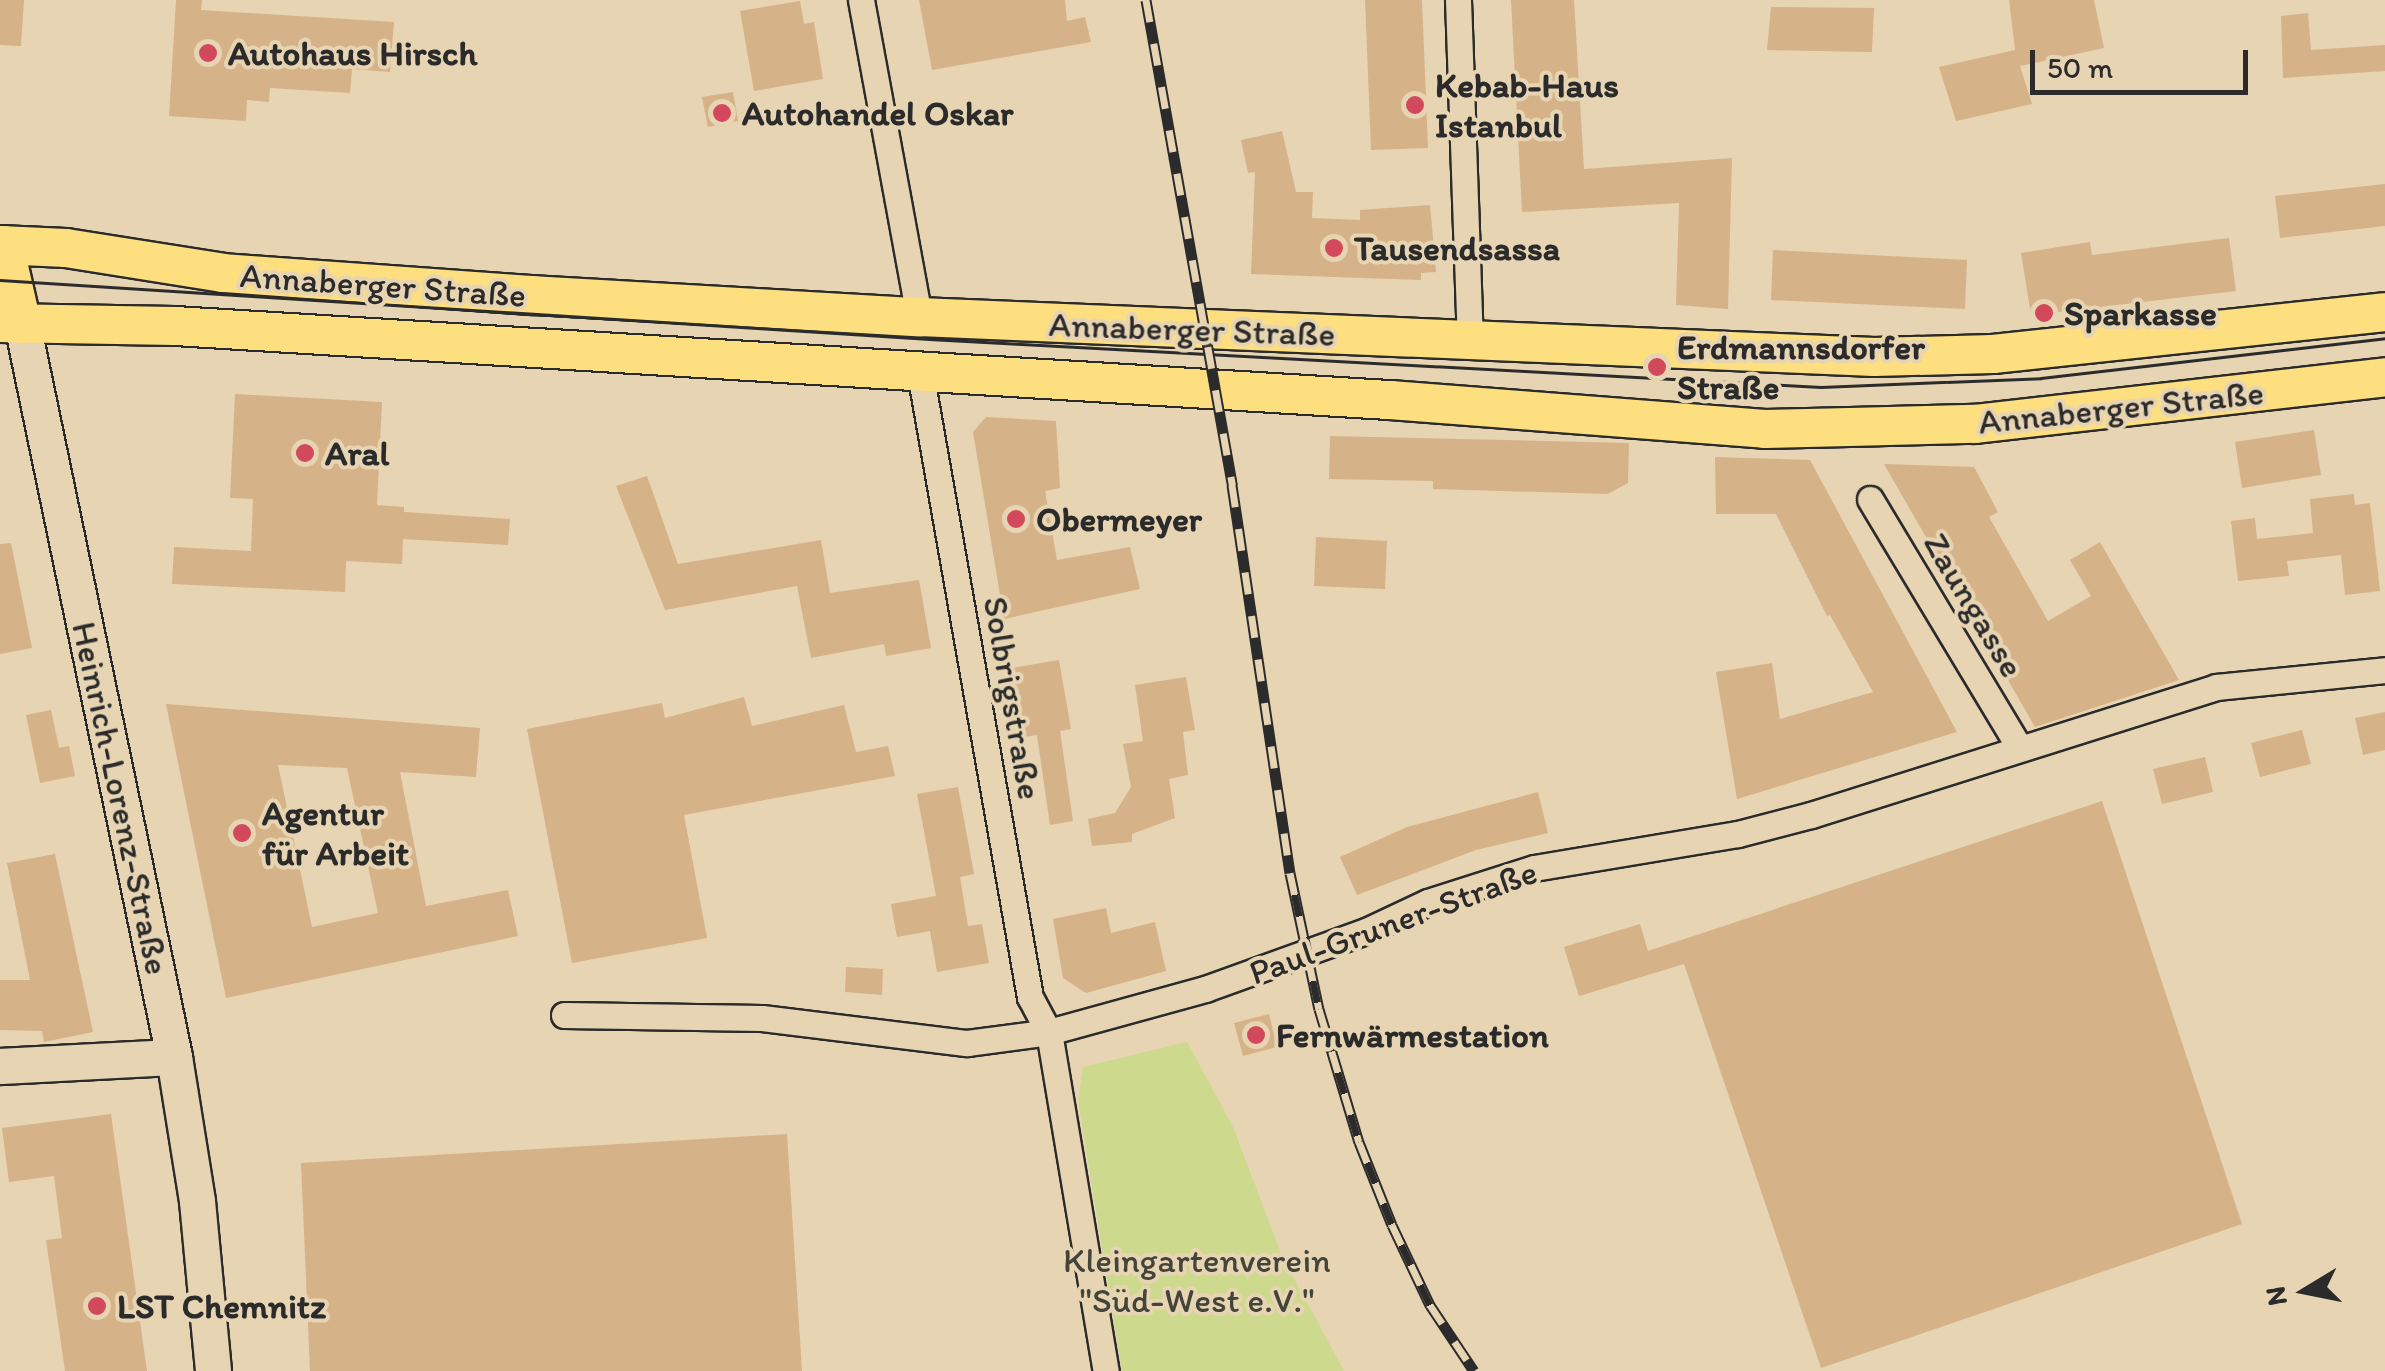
<!DOCTYPE html>
<meta charset="utf-8">
<style>
body{margin:0}
#map{position:relative;width:2385px;height:1371px;overflow:hidden;background:#e7d4b2;font-family:Itim,sans-serif}
div>[style]{position:absolute}
.green>*{inset:0;background:#cdd98d}
.building>*{inset:0;background:#d6b289}
.roads{filter:drop-shadow(2px 0 #2b2b2b) drop-shadow(-2px 0 #2b2b2b) drop-shadow(0 2px #2b2b2b) drop-shadow(0 -2px #2b2b2b)}
.street>*{height:25px;margin:-12.5px;padding:0 12.5px;transform-origin:12.5px;border-radius:12.5px;background:#e7d4b2}
.secondary>*{height:35px;margin:-17.5px;padding:0 17.5px;transform-origin:17.5px;border-radius:17.5px;background:#e7d4b2}
.primary>*{height:38px;margin:-19px;padding:0 19px;transform-origin:19px;border-radius:19px;background:#fedf80}
.tram>*{height:2.5px;margin:-1.25px;padding:0 1.25px;transform-origin:1.25px;border-radius:1.25px;background:#2b2b2b}
.rail>*{height:11px;margin-top:-5.5px;transform-origin:0;background:repeating-linear-gradient(90deg,#e7d4b2 0 22px,#2b2b2b 0 44px);box-sizing:border-box;border-block:2px solid #2b2b2b}
.dots>*{width:28px;height:28px;translate:-50% -50%;box-sizing:border-box;border:5px solid #e7d4b2;border-radius:50%}
span{translate:-50% -50%;white-space:nowrap;text-align:center;line-height:1.15;-webkit-text-stroke:8px #e7d4b2;paint-order:stroke}
.poi-label{font-size:35px;color:#2b2b2b;font-weight:700}
.left{translate:0 -50%;text-align:left}
.street-label{font-size:35px;color:#2b2b2b}
.park-label{font-size:35px;color:#43453a}
.north{position:absolute;left:2255px;top:1241px;width:100px;height:100px;-webkit-text-stroke:8px #e7d4b2;paint-order:stroke;rotate:260deg;font-size:28px;font-weight:700;line-height:40px;text-align:center;color:#2b2b2b}
.north::after{content:'';display:block;margin:auto;width:35px;height:45px;background:#2b2b2b;clip-path:polygon(50% 0,100% 100%,50% 72%,0 100%)}
.scale{position:absolute;left:2030px;top:50px;width:218px;height:45px;box-sizing:border-box;border:5px solid #2b2b2b;border-top:0;padding-left:12px;font-size:30px;line-height:35px;white-space:nowrap;color:#2b2b2b;-webkit-text-stroke:8px #e7d4b2;paint-order:stroke}
</style>
<div id="map">
<div class="green">
<div style="clip-path:polygon(1187px 1042px,1233px 1127px,1282px 1256px,1344px 1371px,1122px 1371px,1078px 1100px,1083px 1067px)"></div>
</div>
<div class="building">
<div style="clip-path:polygon(0 0,24px 0,21px 46px,0 45px)"></div>
<div style="clip-path:polygon(176px 0,202px 0,201px 10px,394px 22px,390px 72px,352px 69px,350px 93px,270px 88px,269px 102px,247px 100px,246px 121px,169px 116px)"></div>
<div style="clip-path:polygon(919px 0,1065px 0,1067px 21px,1085px 17px,1091px 42px,932px 70px)"></div>
<div style="clip-path:polygon(1365px 0,1422px 0,1428px 148px,1371px 150px)"></div>
<div style="clip-path:polygon(1511px 0,1574px 0,1584px 169px,1732px 158px,1728px 309px,1676px 305px,1679px 203px,1522px 212px)"></div>
<div style="clip-path:polygon(2009px 0,2094px 0,2104px 48px,2020px 66px,2032px 104px,1956px 121px,1939px 67px,2015px 50px)"></div>
<div style="clip-path:polygon(800px 1px,804px 24px,814px 22px,823px 79px,754px 91px,740px 11px)"></div>
<div style="clip-path:polygon(1771px 7px,1874px 8px,1872px 52px,1767px 50px)"></div>
<div style="clip-path:polygon(2308px 13px,2311px 50px,2385px 45px,2385px 71px,2283px 78px,2281px 16px)"></div>
<div style="clip-path:polygon(733px 92px,738px 121px,708px 127px,702px 97px)"></div>
<div style="clip-path:polygon(1282px 131px,1296px 192px,1313px 192px,1312px 218px,1360px 220px,1360px 210px,1430px 205px,1436px 272px,1421px 273px,1421px 280px,1251px 274px,1255px 172px,1248px 173px,1241px 140px)"></div>
<div style="clip-path:polygon(2385px 184px,2385px 226px,2280px 238px,2275px 196px)"></div>
<div style="clip-path:polygon(2229px 238px,2236px 291px,2031px 315px,2021px 253px,2090px 242px,2092px 255px)"></div>
<div style="clip-path:polygon(1773px 250px,1967px 260px,1965px 309px,1771px 300px)"></div>
<div style="clip-path:polygon(235px 394px,382px 402px,377px 505px,404px 507px,404px 512px,510px 519px,508px 545px,403px 539px,402px 564px,346px 561px,345px 592px,172px 584px,174px 547px,251px 551px,253px 499px,230px 498px)"></div>
<div style="clip-path:polygon(986px 417px,1056px 421px,1060px 488px,1045px 491px,1057px 560px,1130px 547px,1140px 589px,1004px 619px,973px 432px)"></div>
<div style="clip-path:polygon(2314px 430px,2321px 475px,2242px 488px,2235px 442px)"></div>
<div style="clip-path:polygon(1330px 436px,1629px 443px,1628px 483px,1608px 494px,1433px 489px,1433px 481px,1329px 479px)"></div>
<div style="clip-path:polygon(1715px 457px,1810px 460px,1957px 732px,1737px 799px,1716px 672px,1772px 663px,1780px 719px,1873px 692px,1830px 615px,1827px 616px,1776px 514px,1716px 514px)"></div>
<div style="clip-path:polygon(1884px 464px,1974px 467px,1998px 512px,1989px 517px,2048px 621px,2091px 596px,2070px 560px,2100px 542px,2179px 680px,2035px 727px)"></div>
<div style="clip-path:polygon(647px 476px,678px 564px,821px 540px,830px 593px,919px 580px,931px 648px,886px 656px,884px 644px,811px 658px,797px 586px,665px 610px,616px 486px)"></div>
<div style="clip-path:polygon(2354px 494px,2355px 505px,2370px 503px,2380px 591px,2345px 595px,2341px 555px,2287px 561px,2289px 576px,2238px 581px,2231px 521px,2255px 518px,2257px 539px,2313px 533px,2310px 499px)"></div>
<div style="clip-path:polygon(1316px 537px,1387px 541px,1385px 589px,1314px 586px)"></div>
<div style="clip-path:polygon(11px 543px,32px 648px,0 654px,0 544px)"></div>
<div style="clip-path:polygon(1059px 660px,1071px 729px,1060px 731px,1073px 821px,1050px 825px,1037px 735px,1024px 737px,1012px 668px)"></div>
<div style="clip-path:polygon(1186px 677px,1195px 730px,1183px 732px,1188px 775px,1169px 779px,1175px 818px,1132px 834px,1132px 842px,1092px 846px,1088px 819px,1115px 813px,1131px 787px,1123px 744px,1143px 741px,1135px 685px)"></div>
<div style="clip-path:polygon(744px 697px,752px 726px,844px 705px,856px 752px,888px 746px,895px 776px,684px 815px,707px 938px,572px 963px,527px 729px,662px 703px,665px 718px)"></div>
<div style="clip-path:polygon(evenodd,166px 704px,480px 728px,476px 777px,400px 772px,426px 906px,508px 890px,518px 936px,226px 998px,166px 704px,278px 765px,347px 768px,378px 913px,312px 927px,278px 765px)"></div>
<div style="clip-path:polygon(51px 710px,59px 748px,69px 746px,75px 776px,40px 783px,26px 715px)"></div>
<div style="clip-path:polygon(2385px 712px,2385px 750px,2363px 755px,2355px 718px)"></div>
<div style="clip-path:polygon(2302px 730px,2311px 764px,2260px 777px,2251px 743px)"></div>
<div style="clip-path:polygon(2205px 757px,2213px 792px,2162px 804px,2153px 769px)"></div>
<div style="clip-path:polygon(958px 787px,974px 874px,960px 877px,968px 926px,982px 924px,989px 963px,937px 972px,930px 931px,897px 937px,891px 904px,936px 896px,917px 794px)"></div>
<div style="clip-path:polygon(1538px 792px,1548px 833px,1476px 850px,1357px 895px,1340px 857px,1407px 827px)"></div>
<div style="clip-path:polygon(2102px 801px,2242px 1224px,1821px 1368px,1684px 964px,1579px 996px,1564px 947px,1640px 924px,1648px 951px)"></div>
<div style="clip-path:polygon(55px 854px,93px 1032px,44px 1042px,42px 1031px,0 1030px,0 980px,30px 980px,7px 863px)"></div>
<div style="clip-path:polygon(1106px 908px,1111px 933px,1155px 922px,1166px 971px,1086px 993px,1063px 978px,1053px 919px)"></div>
<div style="clip-path:polygon(846px 967px,883px 969px,882px 995px,845px 992px)"></div>
<div style="clip-path:polygon(1269px 1014px,1277px 1047px,1243px 1056px,1234px 1023px)"></div>
<div style="clip-path:polygon(111px 1114px,147px 1371px,65px 1371px,46px 1240px,62px 1238px,54px 1176px,9px 1182px,2px 1128px)"></div>
<div style="clip-path:polygon(787px 1134px,802px 1371px,310px 1371px,301px 1163px)"></div>
</div>
<div class="roads">
<div class="street">
<div style="left:861px;top:0;width:322px;rotate:79.6deg"></div>
<div style="left:1458px;top:0;width:341px;rotate:88deg"></div>
<div style="left:920px;top:372px;width:635px;rotate:80.02deg"></div>
<div style="left:1030px;top:997px;width:40px;rotate:62deg"></div>
<div style="left:1049px;top:1032px;width:344px;rotate:80.5deg"></div>
<div style="left:1870px;top:499px;width:289px;rotate:59deg"></div>
<div style="left:564px;top:1015px;width:198px;rotate:0.9deg"></div>
<div style="left:762px;top:1018px;width:207px;rotate:7deg"></div>
<div style="left:967px;top:1043px;width:83px;rotate:-7.6deg"></div>
<div style="left:1049px;top:1032px;width:162px;rotate:-15.4deg"></div>
<div style="left:1205px;top:989px;width:171px;rotate:-19.8deg"></div>
<div style="left:1366px;top:931px;width:68px;rotate:-25.1deg"></div>
<div style="left:1428px;top:902px;width:111px;rotate:-17.8deg"></div>
<div style="left:1534px;top:868px;width:207px;rotate:-9.5deg"></div>
<div style="left:1738px;top:834px;width:75px;rotate:-14.6deg"></div>
<div style="left:1811px;top:815px;width:425px;rotate:-17.5deg"></div>
<div style="left:2216px;top:687px;width:170px;rotate:-5.7deg"></div>
</div>
<div class="secondary">
<div style="left:22px;top:324px;width:749px;rotate:78.28deg"></div>
<div style="left:174px;top:1057px;width:146px;rotate:80.9deg"></div>
<div style="left:197px;top:1201px;width:171px;rotate:84.6deg"></div>
<div style="left:0;top:1066px;width:174px;rotate:-3deg"></div>
</div>
<div class="primary">
<div style="left:0;top:245px;width:66px;rotate:2.6deg"></div>
<div style="left:66px;top:248px;width:159px;rotate:9deg"></div>
<div style="left:223px;top:273px;width:310px;rotate:4.1deg"></div>
<div style="left:532px;top:295px;width:388px;rotate:3.3deg"></div>
<div style="left:919px;top:317px;width:956px;rotate:2.4deg"></div>
<div style="left:1874px;top:357px;width:119px;rotate:-1.4deg"></div>
<div style="left:1993px;top:354px;width:394px;rotate:-6.1deg"></div>
<div style="left:4px;top:245px;width:81px;rotate:77.2deg"></div>
<div style="left:0;top:323px;width:175px;rotate:1deg"></div>
<div style="left:175px;top:326px;width:1217px;rotate:3.49deg"></div>
<div style="left:1390px;top:400px;width:376px;rotate:4.4deg"></div>
<div style="left:1765px;top:429px;width:210px;rotate:-1.4deg"></div>
<div style="left:1975px;top:424px;width:413px;rotate:-6.5deg"></div>
</div>
</div>
<div class="tram">
<div style="left:0;top:280px;width:931px;rotate:3.63deg"></div>
<div style="left:929px;top:339px;width:893px;rotate:3.08deg"></div>
<div style="left:1821px;top:387px;width:220px;rotate:-2.3deg"></div>
<div style="left:2041px;top:378px;width:346px;rotate:-6.6deg"></div>
</div>
<div class="rail">
<div style="left:1146px;top:0;width:493px;rotate:79.9deg"></div>
<div style="left:1232px;top:485px;width:392px;rotate:81.5deg"></div>
<div style="left:1290px;top:873px;width:139px;rotate:78deg"></div>
<div style="left:1319px;top:1009px;width:139px;rotate:73.3deg"></div>
<div style="left:1359px;top:1142px;width:89px;rotate:68.3deg"></div>
<div style="left:1392px;top:1225px;width:89px;rotate:64.6deg"></div>
<div style="left:1430px;top:1305px;width:79px;rotate:56.3deg"></div>
</div>
<div class="dots">
<div style="left:208px;top:53px;background:#d1495b"></div>
<div style="left:1415px;top:105px;background:#d1495b"></div>
<div style="left:722px;top:113px;background:#d1495b"></div>
<div style="left:1334px;top:248px;background:#d1495b"></div>
<div style="left:2044px;top:313px;background:#d1495b"></div>
<div style="left:1657px;top:367px;background:#d1495b"></div>
<div style="left:305px;top:453px;background:#d1495b"></div>
<div style="left:1016px;top:519px;background:#d1495b"></div>
<div style="left:242px;top:833px;background:#d1495b"></div>
<div style="left:1256px;top:1035px;background:#d1495b"></div>
<div style="left:97px;top:1306px;background:#d1495b"></div>
</div>
<div class="poi-label">
<span class="left" style="left:228px;top:53px">Autohaus Hirsch</span>
<span class="left" style="left:1435px;top:105px">Kebab-Haus<br>Istanbul</span>
<span class="left" style="left:742px;top:113px">Autohandel Oskar</span>
<span class="left" style="left:1354px;top:248px">Tausendsassa</span>
<span class="left" style="left:2064px;top:313px">Sparkasse</span>
<span class="left" style="left:1677px;top:367px">Erdmannsdorfer<br>Straße</span>
<span class="left" style="left:325px;top:453px">Aral</span>
<span class="left" style="left:1036px;top:519px">Obermeyer</span>
<span class="left" style="left:262px;top:833px">Agentur<br>für Arbeit</span>
<span class="left" style="left:1276px;top:1035px">Fernwärmestation</span>
<span class="left" style="left:117px;top:1306px">LST Chemnitz</span>
</div>
<div class="street-label">
<span style="left:383px;top:285px;rotate:4deg">Annaberger Straße</span>
<span style="left:1192px;top:329px;rotate:2deg">Annaberger Straße</span>
<span style="left:2121px;top:407px;rotate:-6deg">Annaberger Straße</span>
<span style="left:1974px;top:605px;rotate:59deg">Zaungasse</span>
<span style="left:1013px;top:698px;rotate:80deg">Solbrigstraße</span>
<span style="left:121px;top:798px;rotate:78deg">Heinrich-Lorenz-Straße</span>
<span style="left:1393px;top:922px;rotate:-20deg">Paul-Gruner-Straße</span>
</div>
<div class="park-label">
<span style="left:1197px;top:1280px">Kleingartenverein<br>"Süd-West e.V."</span>
</div>
<div class="north">N</div>
<div class="scale">50 m</div>
</div>
